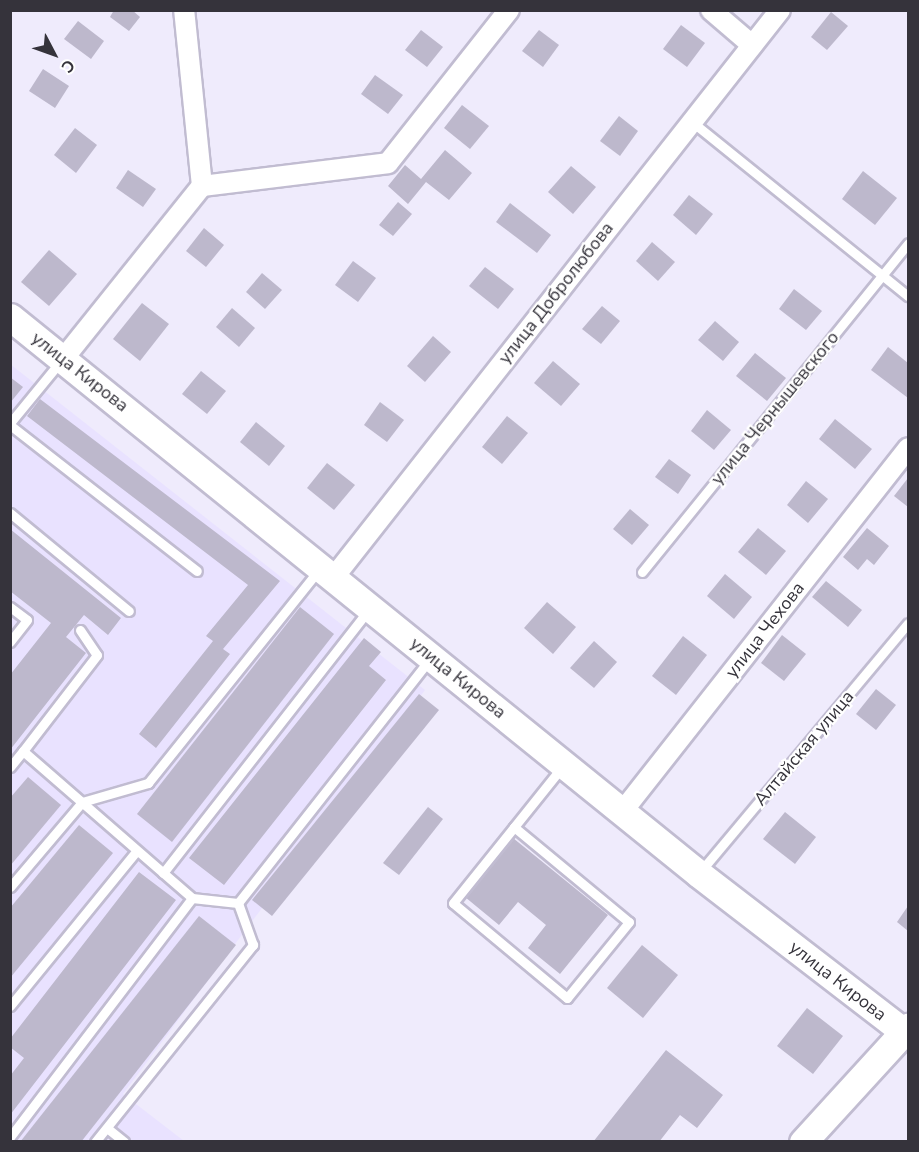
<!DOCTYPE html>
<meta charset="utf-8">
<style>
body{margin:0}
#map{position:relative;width:919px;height:1152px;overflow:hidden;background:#efebfc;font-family:"Nunito Sans",sans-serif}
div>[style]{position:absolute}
.built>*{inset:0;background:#e9e2ff}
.building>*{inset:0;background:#bdb8cc}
.roads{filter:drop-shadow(2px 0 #c1bcd1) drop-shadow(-2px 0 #c1bcd1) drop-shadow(0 2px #c1bcd1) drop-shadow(0 -2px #c1bcd1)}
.lane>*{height:9px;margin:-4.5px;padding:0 4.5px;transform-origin:4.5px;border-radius:4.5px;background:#fff}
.street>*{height:20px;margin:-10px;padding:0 10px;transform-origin:10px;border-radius:10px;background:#fff}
.secondary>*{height:27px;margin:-13.5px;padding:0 13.5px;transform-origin:13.5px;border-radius:13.5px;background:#fff}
span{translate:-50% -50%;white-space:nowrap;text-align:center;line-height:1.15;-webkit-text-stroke:4.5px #fff;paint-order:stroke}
.street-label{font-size:18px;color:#35333b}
.frame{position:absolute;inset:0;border:12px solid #35333b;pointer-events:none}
.north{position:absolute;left:24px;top:24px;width:60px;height:60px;-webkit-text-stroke:4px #fff;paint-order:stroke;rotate:131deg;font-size:16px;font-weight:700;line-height:24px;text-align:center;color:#35333b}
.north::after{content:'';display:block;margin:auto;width:21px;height:27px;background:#35333b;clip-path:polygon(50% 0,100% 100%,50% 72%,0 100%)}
</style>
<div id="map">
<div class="built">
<div style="clip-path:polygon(10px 364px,425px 690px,123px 1094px,184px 1141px,11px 1141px)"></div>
</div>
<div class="building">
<div style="clip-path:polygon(114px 10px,132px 10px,140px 17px,129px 31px,110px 17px)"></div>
<div style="clip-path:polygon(831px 12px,848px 26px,827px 50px,811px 37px)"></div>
<div style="clip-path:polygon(78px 21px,104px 41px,91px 59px,64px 39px)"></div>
<div style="clip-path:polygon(681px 25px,705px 43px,687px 67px,663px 49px)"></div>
<div style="clip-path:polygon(421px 30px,443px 47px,427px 67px,405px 50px)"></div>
<div style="clip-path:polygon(539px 30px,559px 45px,543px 67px,522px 51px)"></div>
<div style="clip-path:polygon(43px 69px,69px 86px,55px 108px,29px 91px)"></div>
<div style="clip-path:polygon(375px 75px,403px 95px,388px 114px,361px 94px)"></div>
<div style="clip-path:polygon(462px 105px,489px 126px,470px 149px,444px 128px)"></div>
<div style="clip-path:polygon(619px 116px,638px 131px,620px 156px,600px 141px)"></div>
<div style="clip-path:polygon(75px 128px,97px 145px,76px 173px,54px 155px)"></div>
<div style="clip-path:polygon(445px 150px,472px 173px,449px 200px,426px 182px,408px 204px,388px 186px,405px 165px,421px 179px)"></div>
<div style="clip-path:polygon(571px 166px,596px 187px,573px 214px,548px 192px)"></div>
<div style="clip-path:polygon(128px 170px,156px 189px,143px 207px,116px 188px)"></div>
<div style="clip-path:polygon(863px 171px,897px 198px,875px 225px,842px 199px)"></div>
<div style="clip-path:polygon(689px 195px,713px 214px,696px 235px,673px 215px)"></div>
<div style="clip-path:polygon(398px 202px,412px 214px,393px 236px,379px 225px)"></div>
<div style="clip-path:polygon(510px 203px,551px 235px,537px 253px,496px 222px)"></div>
<div style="clip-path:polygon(204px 228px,224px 245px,206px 267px,186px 251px)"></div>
<div style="clip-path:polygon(652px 242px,675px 262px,658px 281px,636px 261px)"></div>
<div style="clip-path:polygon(49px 250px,77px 274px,49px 306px,21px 282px)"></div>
<div style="clip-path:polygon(353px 261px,376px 278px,358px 302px,335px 285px)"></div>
<div style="clip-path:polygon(485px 267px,514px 289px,498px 309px,469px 286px)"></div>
<div style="clip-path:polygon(262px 273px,282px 290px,265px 309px,246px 292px)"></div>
<div style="clip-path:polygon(794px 289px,822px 311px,806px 330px,779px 309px)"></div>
<div style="clip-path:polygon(142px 303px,169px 324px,140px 361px,113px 339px)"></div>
<div style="clip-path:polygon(602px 306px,620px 321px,601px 344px,582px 329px)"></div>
<div style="clip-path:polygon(232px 308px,255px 328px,239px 347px,216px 327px)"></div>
<div style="clip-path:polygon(715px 321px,739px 342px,723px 361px,698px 340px)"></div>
<div style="clip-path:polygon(433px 336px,451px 352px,425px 382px,407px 366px)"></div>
<div style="clip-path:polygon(888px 347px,908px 363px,908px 398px,871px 370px)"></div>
<div style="clip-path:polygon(755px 353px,786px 378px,767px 401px,736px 376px)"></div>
<div style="clip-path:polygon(553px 361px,580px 384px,561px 406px,534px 383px)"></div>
<div style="clip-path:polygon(201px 371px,226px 391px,207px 414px,182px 394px)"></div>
<div style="clip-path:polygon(10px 377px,23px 387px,10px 403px)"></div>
<div style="clip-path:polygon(40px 399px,280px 581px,223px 649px,230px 654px,156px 748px,139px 734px,213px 641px,206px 636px,248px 585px,27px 416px)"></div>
<div style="clip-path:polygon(380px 402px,404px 420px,387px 442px,364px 425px)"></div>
<div style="clip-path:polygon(707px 410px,731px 430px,714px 450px,691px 431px)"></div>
<div style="clip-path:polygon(507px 416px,528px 433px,502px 464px,482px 447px)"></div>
<div style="clip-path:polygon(835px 419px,872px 449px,855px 469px,819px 439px)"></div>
<div style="clip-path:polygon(256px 422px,285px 446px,269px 466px,240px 442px)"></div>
<div style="clip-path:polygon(669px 459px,691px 475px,678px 494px,655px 477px)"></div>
<div style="clip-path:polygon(327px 463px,355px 485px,334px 510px,307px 488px)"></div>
<div style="clip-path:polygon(908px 478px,908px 507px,894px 496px)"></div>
<div style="clip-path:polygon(806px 481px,828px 499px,808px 523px,787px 505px)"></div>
<div style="clip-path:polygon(630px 509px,649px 525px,632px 545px,613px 529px)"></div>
<div style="clip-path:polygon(758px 528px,786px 551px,766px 575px,738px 552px)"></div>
<div style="clip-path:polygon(867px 528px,889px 546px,874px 565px,867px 559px,858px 570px,843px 557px)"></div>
<div style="clip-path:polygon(10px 529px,121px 618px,108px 635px,84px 615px,66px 637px,86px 653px,10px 750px,10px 675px,51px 623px,10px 591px)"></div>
<div style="clip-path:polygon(725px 574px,752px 597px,734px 619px,707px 596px)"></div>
<div style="clip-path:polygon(826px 581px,862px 610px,848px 627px,812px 597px)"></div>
<div style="clip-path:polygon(547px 602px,576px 627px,553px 654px,524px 628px)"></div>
<div style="clip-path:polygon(300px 607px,334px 634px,172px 842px,137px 814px)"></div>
<div style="clip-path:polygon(782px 635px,806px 654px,784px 681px,761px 663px)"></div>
<div style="clip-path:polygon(683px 636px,707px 655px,676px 695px,652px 676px)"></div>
<div style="clip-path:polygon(364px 638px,381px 652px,369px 666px,386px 680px,224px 885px,189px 858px)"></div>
<div style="clip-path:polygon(594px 641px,617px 662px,594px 688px,570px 668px)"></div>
<div style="clip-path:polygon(876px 689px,896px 705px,876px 730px,856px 714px)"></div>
<div style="clip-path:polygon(419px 694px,439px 710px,272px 916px,252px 900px)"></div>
<div style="clip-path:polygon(28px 777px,61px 805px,10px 866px,10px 798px)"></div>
<div style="clip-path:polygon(428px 807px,443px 819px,399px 875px,383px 863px)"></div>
<div style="clip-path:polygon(785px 812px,816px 837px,795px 864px,763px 839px)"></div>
<div style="clip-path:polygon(79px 825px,113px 853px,10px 978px,10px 908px)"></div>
<div style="clip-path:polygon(513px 838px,608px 915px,560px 974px,528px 948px,546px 925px,518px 902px,499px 925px,465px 897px)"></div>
<div style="clip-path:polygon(139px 872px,176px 900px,10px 1115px,10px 1076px,24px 1058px,10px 1047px,10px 1039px)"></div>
<div style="clip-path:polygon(908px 906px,908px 931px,897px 922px)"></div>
<div style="clip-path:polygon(199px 916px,236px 945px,81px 1142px,20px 1142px)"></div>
<div style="clip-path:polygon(642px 945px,678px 975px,643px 1018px,607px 988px)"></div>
<div style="clip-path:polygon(807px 1008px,843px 1036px,813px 1074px,777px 1046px)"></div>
<div style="clip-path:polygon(666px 1050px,723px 1095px,697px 1128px,680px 1115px,659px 1142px,593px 1142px)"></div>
</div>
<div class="roads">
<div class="lane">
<div style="left:691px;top:121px;width:279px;rotate:38.9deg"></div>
<div style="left:10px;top:423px;width:79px;rotate:-50.7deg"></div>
<div style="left:10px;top:425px;width:237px;rotate:38deg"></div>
<div style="left:10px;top:513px;width:154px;rotate:39.5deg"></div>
<div style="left:642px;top:572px;width:423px;rotate:-51deg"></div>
<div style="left:10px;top:607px;width:21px;rotate:37deg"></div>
<div style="left:27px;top:620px;width:28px;rotate:128deg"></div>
<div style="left:80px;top:630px;width:30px;rotate:56deg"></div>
<div style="left:97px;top:655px;width:121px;rotate:127.6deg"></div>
<div style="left:23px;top:751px;width:224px;rotate:41deg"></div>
<div style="left:192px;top:898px;width:46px;rotate:6.2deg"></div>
<div style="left:238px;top:903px;width:312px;rotate:-51.8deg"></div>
<div style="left:10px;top:767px;width:21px;rotate:-51deg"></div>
<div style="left:514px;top:827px;width:149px;rotate:39.6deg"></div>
<div style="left:629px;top:922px;width:98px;rotate:129.2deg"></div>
<div style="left:567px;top:998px;width:148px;rotate:-140.2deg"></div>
<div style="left:453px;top:903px;width:97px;rotate:-51.2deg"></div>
<div style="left:514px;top:827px;width:77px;rotate:-51.3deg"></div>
<div style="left:700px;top:872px;width:324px;rotate:-50.1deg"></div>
<div style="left:163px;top:873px;width:335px;rotate:-52deg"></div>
<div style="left:10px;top:887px;width:111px;rotate:-49.7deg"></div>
<div style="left:82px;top:802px;width:69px;rotate:-16.1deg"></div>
<div style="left:148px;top:783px;width:272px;rotate:-51.3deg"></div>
<div style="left:10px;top:1006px;width:198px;rotate:-50.8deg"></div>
<div style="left:107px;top:1128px;width:22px;rotate:39deg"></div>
<div style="left:10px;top:1137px;width:300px;rotate:-52.7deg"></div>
<div style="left:95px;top:1142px;width:253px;rotate:-51.3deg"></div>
<div style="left:253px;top:945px;width:45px;rotate:-109.7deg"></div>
</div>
<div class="street">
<div style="left:711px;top:10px;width:54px;rotate:40.5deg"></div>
<div style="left:202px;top:186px;width:187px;rotate:-7deg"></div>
<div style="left:388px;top:163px;width:195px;rotate:-51.7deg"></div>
<div style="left:64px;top:358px;width:221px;rotate:-51.3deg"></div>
<div style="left:202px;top:186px;width:177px;rotate:-95.8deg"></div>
<div style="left:334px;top:577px;width:721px;rotate:-51.81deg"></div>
<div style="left:622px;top:812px;width:463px;rotate:-51.8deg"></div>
</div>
<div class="secondary">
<div style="left:10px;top:317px;width:886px;rotate:38.95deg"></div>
<div style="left:699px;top:874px;width:264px;rotate:37.6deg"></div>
<div style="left:803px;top:1142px;width:156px;rotate:-47.6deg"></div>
</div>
</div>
<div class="street-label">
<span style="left:556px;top:293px;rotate:-52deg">улица Добролюбова</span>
<span style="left:80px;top:372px;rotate:38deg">улица Кирова</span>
<span style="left:775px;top:408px;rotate:-51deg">улица Чернышевского</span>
<span style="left:765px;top:630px;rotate:-52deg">улица Чехова</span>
<span style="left:458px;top:678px;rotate:39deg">улица Кирова</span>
<span style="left:804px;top:748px;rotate:-50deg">Алтайская улица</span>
<span style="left:838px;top:981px;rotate:38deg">улица Кирова</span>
</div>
<div class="frame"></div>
<div class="north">С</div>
</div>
